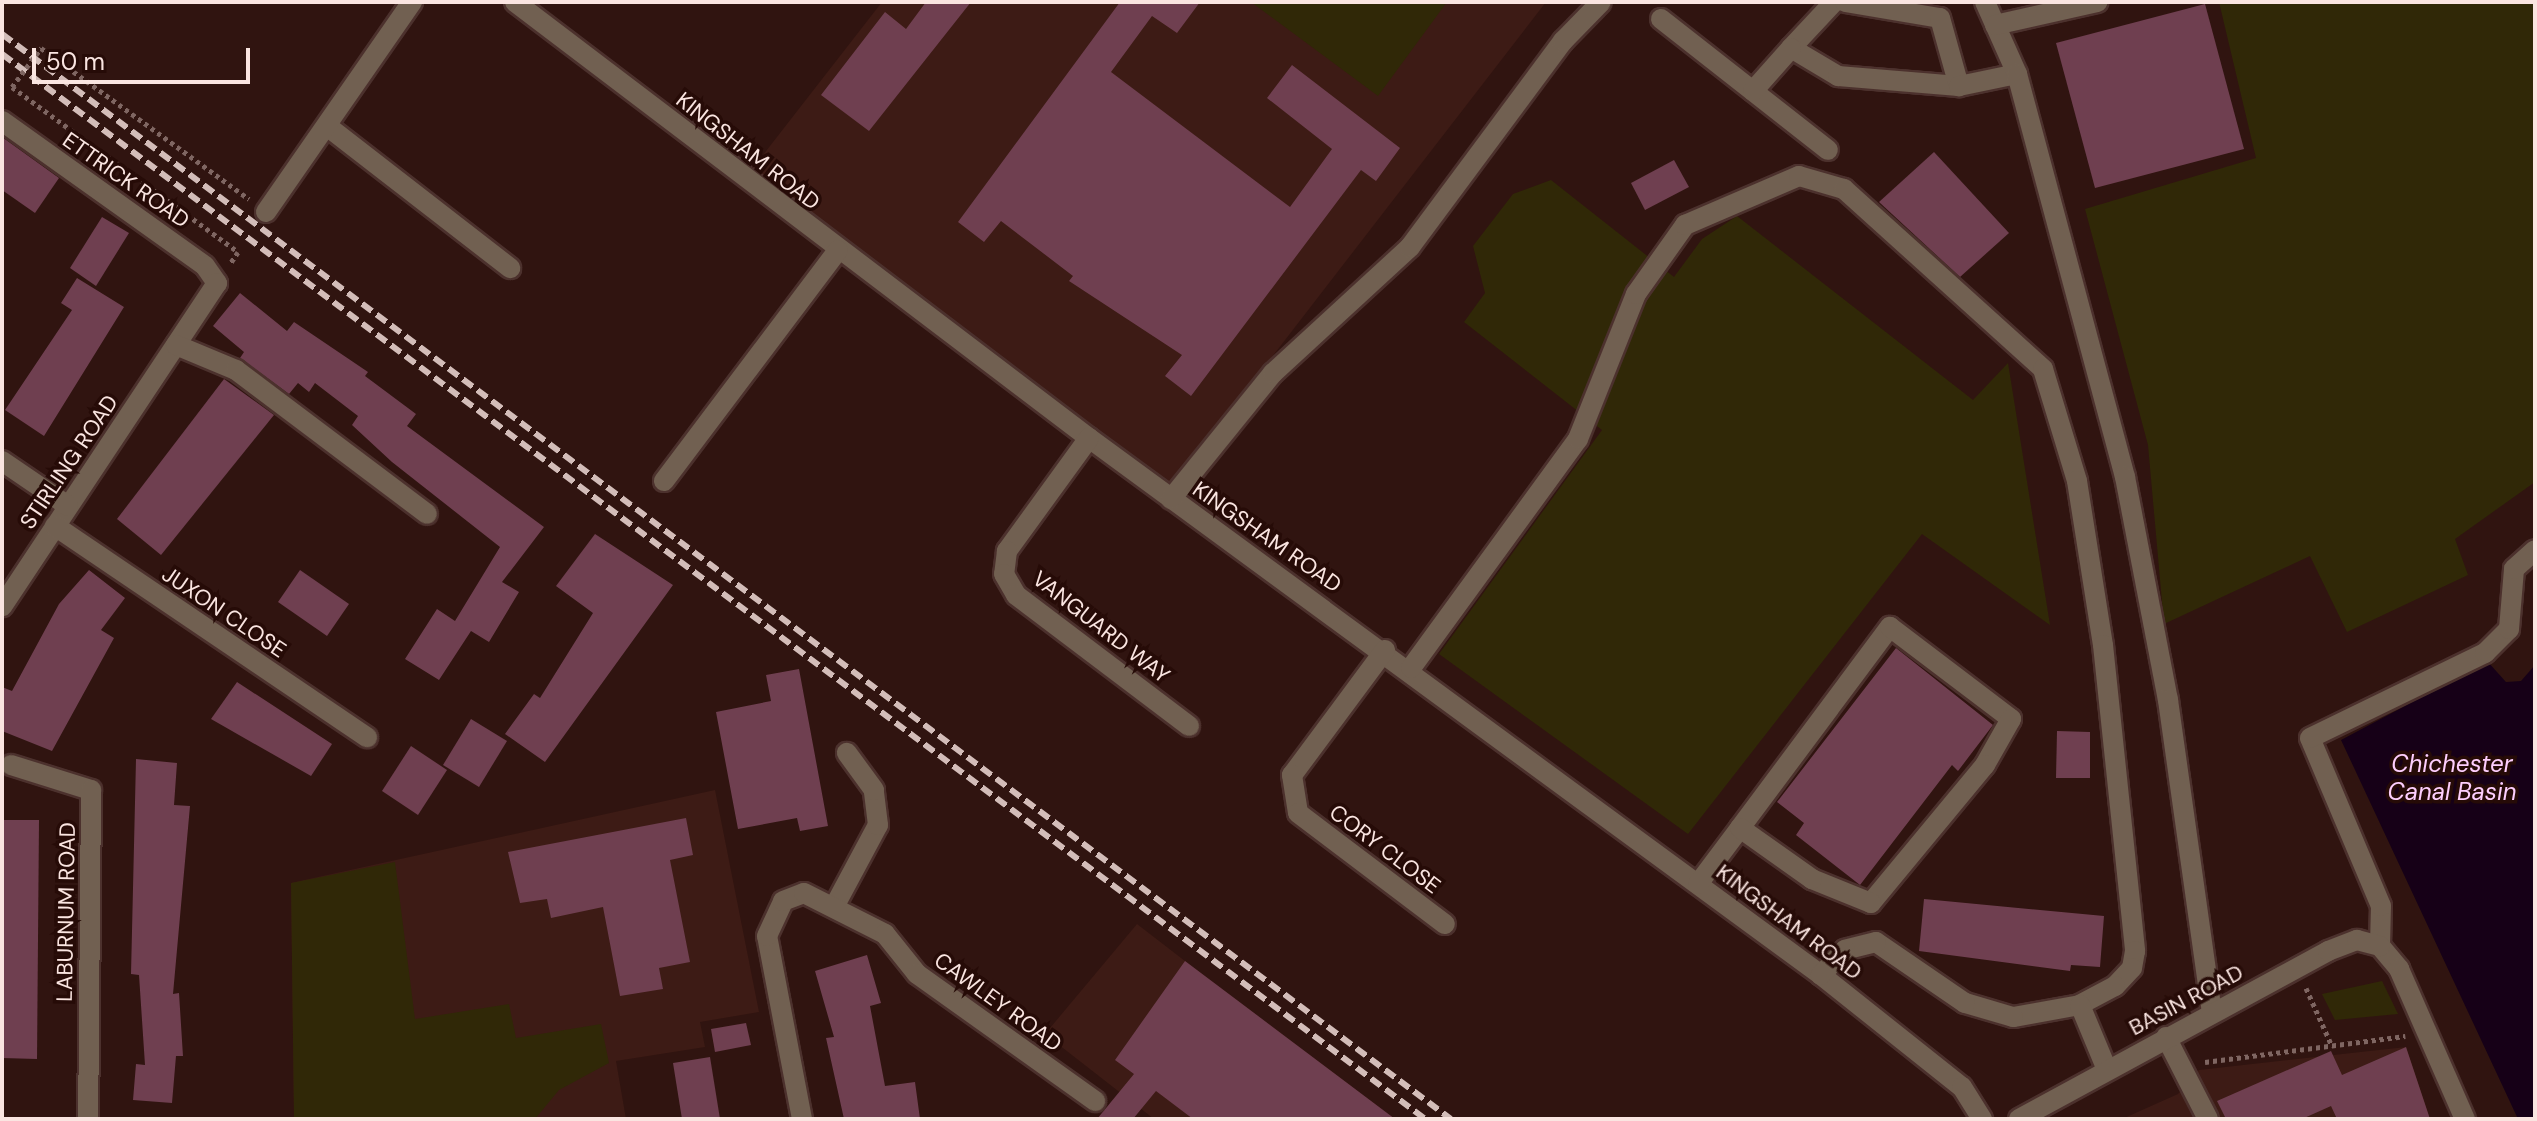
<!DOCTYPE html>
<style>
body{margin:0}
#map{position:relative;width:2537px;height:1121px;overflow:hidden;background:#301410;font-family:"DM Sans",sans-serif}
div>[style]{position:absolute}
.built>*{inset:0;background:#3d1b15}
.green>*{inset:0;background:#302807}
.water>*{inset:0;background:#160017}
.building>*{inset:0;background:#6f3f50}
.path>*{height:5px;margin-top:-2.5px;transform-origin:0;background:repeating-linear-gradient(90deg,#7f6662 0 4px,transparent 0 8px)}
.roads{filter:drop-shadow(2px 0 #4c312d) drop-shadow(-2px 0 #4c312d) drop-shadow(0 2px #4c312d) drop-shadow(0 -2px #4c312d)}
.minor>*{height:20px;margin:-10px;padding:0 10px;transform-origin:10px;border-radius:10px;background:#716051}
.rail>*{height:6px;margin-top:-3px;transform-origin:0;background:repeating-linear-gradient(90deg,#d3bdb9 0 12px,transparent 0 18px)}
.path-bridge>*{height:5px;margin-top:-2.5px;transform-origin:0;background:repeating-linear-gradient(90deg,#7f6662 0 4px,transparent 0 8px)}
span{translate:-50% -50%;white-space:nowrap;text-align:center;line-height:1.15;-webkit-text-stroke:7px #260b07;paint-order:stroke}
.street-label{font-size:22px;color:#fae5e1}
.water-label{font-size:24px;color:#fdcefd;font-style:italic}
.frame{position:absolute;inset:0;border:4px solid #fae5e1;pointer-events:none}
.scale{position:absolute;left:32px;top:48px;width:218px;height:36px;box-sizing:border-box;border:4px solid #fae5e1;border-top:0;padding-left:10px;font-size:24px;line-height:28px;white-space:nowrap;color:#fae5e1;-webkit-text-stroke:6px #260b07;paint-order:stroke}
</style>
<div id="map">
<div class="built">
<div style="clip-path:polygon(882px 2px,1546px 2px,1170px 489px,752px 169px)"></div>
<div style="clip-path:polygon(715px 790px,759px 1012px,700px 1022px,705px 1047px,616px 1061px,626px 1119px,294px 1119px,291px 883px)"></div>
<div style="clip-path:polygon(1137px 924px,1185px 961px,1395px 1119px,1154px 1119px,1045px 1034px)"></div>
<div style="clip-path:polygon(2406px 1047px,2430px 1119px,2122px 1119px,2178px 1094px,2199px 1070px)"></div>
</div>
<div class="green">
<div style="clip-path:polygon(1251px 2px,1447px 2px,1378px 96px)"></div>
<div style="clip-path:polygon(2219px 2px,2535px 2px,2535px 482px,2455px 539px,2468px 575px,2347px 632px,2310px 556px,2164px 624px,2148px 445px,2085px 209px,2256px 158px)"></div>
<div style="clip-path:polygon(1551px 180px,1674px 277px,1702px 239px,1737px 216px,1973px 400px,2008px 363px,2050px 625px,1922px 534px,1688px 834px,1439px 654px,1602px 430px,1464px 322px,1485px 293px,1473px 246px,1513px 194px)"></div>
<div style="clip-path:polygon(395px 862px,415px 1019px,509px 1004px,516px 1038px,601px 1024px,609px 1063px,559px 1090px,535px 1119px,294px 1119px,291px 883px)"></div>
<div style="clip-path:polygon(2382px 981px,2398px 1014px,2335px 1020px,2322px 994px)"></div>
</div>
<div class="water">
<div style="clip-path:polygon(2488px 662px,2506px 682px,2521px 681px,2535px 665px,2535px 1119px,2518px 1119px,2341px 740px)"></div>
</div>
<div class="building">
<div style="clip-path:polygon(926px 2px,971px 2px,869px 131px,821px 95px,885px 12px,906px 29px)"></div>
<div style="clip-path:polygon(1120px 2px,1200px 2px,1177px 33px,1152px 16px,1111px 72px,1290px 207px,1332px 149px,1267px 98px,1292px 65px,1400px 148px,1376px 181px,1361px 170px,1191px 396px,1165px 376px,1182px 355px,1069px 281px,1073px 276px,1001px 221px,984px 242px,958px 222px)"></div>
<div style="clip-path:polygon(2205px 4px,2244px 149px,2095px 188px,2056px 43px)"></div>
<div style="clip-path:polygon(2px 137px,59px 178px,35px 213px,2px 190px)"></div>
<div style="clip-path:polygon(1934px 152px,2009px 233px,1960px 277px,1879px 202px)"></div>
<div style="clip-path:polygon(1674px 160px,1689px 187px,1645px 210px,1631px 183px)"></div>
<div style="clip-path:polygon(102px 217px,129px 233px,96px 286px,70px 268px)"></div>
<div style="clip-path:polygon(77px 278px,124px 307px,44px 436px,5px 410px,72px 310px,61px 303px)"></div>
<div style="clip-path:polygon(240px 293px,287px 331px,294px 322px,368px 372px,365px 376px,416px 414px,407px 426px,544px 527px,502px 582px,519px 592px,489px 642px,471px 631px,439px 680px,405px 659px,437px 609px,455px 621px,500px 547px,392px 462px,352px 425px,358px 416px,315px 383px,309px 392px,298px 383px,289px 394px,240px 358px,244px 352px,213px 326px)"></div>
<div style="clip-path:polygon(224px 379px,274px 415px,161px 555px,117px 519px)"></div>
<div style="clip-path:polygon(595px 534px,673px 585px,545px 762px,505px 734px,534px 694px,540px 698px,593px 613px,556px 586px)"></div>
<div style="clip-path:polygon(89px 570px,125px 598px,101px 630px,114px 638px,52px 751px,2px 731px,2px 687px,12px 691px,59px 604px)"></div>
<div style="clip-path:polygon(300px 570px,349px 604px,327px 636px,278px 602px)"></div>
<div style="clip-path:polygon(1896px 648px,1993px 725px,1958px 771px,1952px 765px,1860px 885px,1796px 835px,1804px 823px,1777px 802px)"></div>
<div style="clip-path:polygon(799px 669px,828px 826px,800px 831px,797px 818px,738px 829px,716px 712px,771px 701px,766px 675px)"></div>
<div style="clip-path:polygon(237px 682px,332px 744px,311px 776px,211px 719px)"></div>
<div style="clip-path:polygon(471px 719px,507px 741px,479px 787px,443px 765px)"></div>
<div style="clip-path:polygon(2057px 731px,2090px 732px,2090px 778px,2056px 778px)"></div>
<div style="clip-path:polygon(411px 746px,447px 770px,418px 815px,382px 791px)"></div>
<div style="clip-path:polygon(136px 759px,177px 763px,174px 805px,190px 806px,173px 994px,179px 993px,183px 1056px,176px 1056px,172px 1103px,133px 1100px,136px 1064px,145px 1065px,139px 975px,131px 974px)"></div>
<div style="clip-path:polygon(686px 818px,693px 855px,670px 860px,690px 962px,659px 968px,663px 989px,620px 996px,603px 907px,551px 918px,547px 899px,520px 903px,508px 852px)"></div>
<div style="clip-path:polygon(2px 820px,39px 820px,37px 1059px,2px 1058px)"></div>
<div style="clip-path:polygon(1924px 899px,2104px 916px,2100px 967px,2071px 965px,2070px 971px,1919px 951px)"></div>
<div style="clip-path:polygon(867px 955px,881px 1003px,870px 1006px,885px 1086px,915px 1082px,920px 1119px,844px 1119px,826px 1038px,834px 1037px,815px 971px)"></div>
<div style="clip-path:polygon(1185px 961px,1395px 1119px,1193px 1119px,1156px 1091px,1133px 1119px,1097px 1119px,1134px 1074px,1115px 1060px)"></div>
<div style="clip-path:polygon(746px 1023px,751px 1045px,715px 1052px,711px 1029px)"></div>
<div style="clip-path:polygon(2406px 1047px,2430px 1119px,2337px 1119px,2331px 1106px,2302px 1119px,2226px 1119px,2217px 1101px,2331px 1051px,2342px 1075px)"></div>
<div style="clip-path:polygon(710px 1057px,720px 1119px,682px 1119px,673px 1063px)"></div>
</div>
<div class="path">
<div style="left:41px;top:48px;width:257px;rotate:36deg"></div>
<div style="left:12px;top:87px;width:280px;rotate:36.1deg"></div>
<div style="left:238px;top:252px;width:14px;rotate:124deg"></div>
<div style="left:2306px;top:988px;width:64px;rotate:65.9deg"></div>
<div style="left:2205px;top:1062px;width:202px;rotate:-7.4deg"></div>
</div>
<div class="roads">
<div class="minor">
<div style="left:515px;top:2px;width:721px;rotate:37.22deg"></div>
<div style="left:1089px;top:438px;width:908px;rotate:36.26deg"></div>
<div style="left:1821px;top:975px;width:180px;rotate:38.5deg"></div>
<div style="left:1962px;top:1087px;width:38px;rotate:58deg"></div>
<div style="left:1834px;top:2px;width:63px;rotate:133.1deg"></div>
<div style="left:1791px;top:48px;width:55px;rotate:30.8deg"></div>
<div style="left:1838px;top:76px;width:121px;rotate:4.7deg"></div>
<div style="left:1845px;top:2px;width:96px;rotate:9.6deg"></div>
<div style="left:1940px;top:18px;width:71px;rotate:74.4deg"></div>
<div style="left:1959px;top:86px;width:59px;rotate:-11.7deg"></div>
<div style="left:1985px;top:2px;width:79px;rotate:66deg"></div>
<div style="left:2017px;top:74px;width:417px;rotate:75deg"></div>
<div style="left:2125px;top:477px;width:227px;rotate:79.1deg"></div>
<div style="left:2168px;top:700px;width:315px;rotate:82deg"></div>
<div style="left:1661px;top:19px;width:212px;rotate:38.1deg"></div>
<div style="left:1995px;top:25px;width:105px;rotate:-12.7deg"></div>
<div style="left:1753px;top:91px;width:57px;rotate:-48.5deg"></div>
<div style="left:2px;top:121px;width:249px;rotate:35.5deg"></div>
<div style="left:205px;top:266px;width:21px;rotate:55deg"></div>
<div style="left:217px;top:283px;width:388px;rotate:123.6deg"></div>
<div style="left:327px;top:126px;width:232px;rotate:37.8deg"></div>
<div style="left:266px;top:212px;width:256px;rotate:-55.2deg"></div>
<div style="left:176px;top:345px;width:65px;rotate:22.6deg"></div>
<div style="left:236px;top:370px;width:239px;rotate:37deg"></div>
<div style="left:1089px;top:438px;width:140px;rotate:126deg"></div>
<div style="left:1007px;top:551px;width:23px;rotate:97deg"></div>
<div style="left:1004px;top:574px;width:24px;rotate:60deg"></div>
<div style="left:1016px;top:595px;width:217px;rotate:37.1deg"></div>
<div style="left:2px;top:461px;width:80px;rotate:34.3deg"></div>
<div style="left:664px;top:481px;width:289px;rotate:-53deg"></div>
<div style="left:1171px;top:499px;width:162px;rotate:-51deg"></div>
<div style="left:1273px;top:373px;width:186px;rotate:-42.6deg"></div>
<div style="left:1410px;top:247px;width:257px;rotate:-53.4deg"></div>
<div style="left:1563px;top:41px;width:54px;rotate:-45.7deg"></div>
<div style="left:55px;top:526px;width:377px;rotate:34.1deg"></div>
<div style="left:1385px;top:650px;width:156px;rotate:126.6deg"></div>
<div style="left:1292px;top:775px;width:38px;rotate:81deg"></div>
<div style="left:1298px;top:813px;width:184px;rotate:37.1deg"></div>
<div style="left:1411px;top:668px;width:283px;rotate:-53.9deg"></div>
<div style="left:1578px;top:439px;width:156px;rotate:-68.2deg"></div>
<div style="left:1636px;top:294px;width:85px;rotate:-54.6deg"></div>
<div style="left:1685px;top:225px;width:124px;rotate:-23.3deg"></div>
<div style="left:1799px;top:176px;width:47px;rotate:16.1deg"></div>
<div style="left:1844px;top:189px;width:268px;rotate:42.1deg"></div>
<div style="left:2043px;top:369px;width:117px;rotate:73.1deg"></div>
<div style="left:2077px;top:481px;width:166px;rotate:81deg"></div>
<div style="left:2103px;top:645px;width:308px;rotate:84deg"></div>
<div style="left:2135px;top:951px;width:17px;rotate:100deg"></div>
<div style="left:2132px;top:968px;width:25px;rotate:133deg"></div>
<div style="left:2115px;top:986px;width:40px;rotate:152deg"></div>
<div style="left:2080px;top:1005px;width:68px;rotate:169.8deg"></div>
<div style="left:2013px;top:1017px;width:50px;rotate:-163.7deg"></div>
<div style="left:1965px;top:1003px;width:108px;rotate:-145.6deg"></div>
<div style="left:1876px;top:942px;width:32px;rotate:166deg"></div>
<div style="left:1845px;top:950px;width:35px;rotate:134deg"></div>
<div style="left:11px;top:765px;width:84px;rotate:17.4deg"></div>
<div style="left:91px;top:790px;width:329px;rotate:90.5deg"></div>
<div style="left:1698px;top:884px;width:70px;rotate:-53.1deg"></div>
<div style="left:1740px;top:828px;width:251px;rotate:-53.3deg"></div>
<div style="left:1890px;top:627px;width:152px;rotate:37.2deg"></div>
<div style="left:2011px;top:719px;width:53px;rotate:119.5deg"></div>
<div style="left:1985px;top:765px;width:179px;rotate:129.6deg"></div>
<div style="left:1871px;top:903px;width:64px;rotate:-157.9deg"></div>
<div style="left:1812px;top:879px;width:88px;rotate:-144.7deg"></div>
<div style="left:834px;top:907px;width:93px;rotate:-61.8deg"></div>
<div style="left:878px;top:825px;width:35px;rotate:-97deg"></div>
<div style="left:874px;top:790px;width:46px;rotate:-126.1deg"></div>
<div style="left:2380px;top:946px;width:40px;rotate:-88.6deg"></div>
<div style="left:2381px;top:906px;width:182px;rotate:-112.9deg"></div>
<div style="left:2310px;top:738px;width:195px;rotate:-25.9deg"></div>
<div style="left:2485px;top:653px;width:34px;rotate:-45deg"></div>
<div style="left:2509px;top:629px;width:60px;rotate:-85.2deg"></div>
<div style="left:2514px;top:569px;width:28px;rotate:-42deg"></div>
<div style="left:2380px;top:946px;width:30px;rotate:50deg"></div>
<div style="left:2399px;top:969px;width:164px;rotate:66.3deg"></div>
<div style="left:2080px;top:1005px;width:70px;rotate:67.4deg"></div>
<div style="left:2166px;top:1037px;width:92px;rotate:62.9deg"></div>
<div style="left:802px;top:1119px;width:186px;rotate:-100.8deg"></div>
<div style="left:767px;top:936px;width:38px;rotate:-65deg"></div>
<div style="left:783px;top:901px;width:22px;rotate:-21deg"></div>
<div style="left:804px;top:893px;width:91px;rotate:26.8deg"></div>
<div style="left:885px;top:934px;width:51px;rotate:51.3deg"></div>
<div style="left:917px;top:974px;width:219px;rotate:35.5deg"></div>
<div style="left:2019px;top:1119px;width:352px;rotate:-28.5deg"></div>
<div style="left:2328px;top:951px;width:31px;rotate:-21deg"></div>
<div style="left:2357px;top:940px;width:24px;rotate:15deg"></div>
</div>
</div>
<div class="rail">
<div style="left:2px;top:34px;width:1810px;rotate:36.83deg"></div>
<div style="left:2px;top:54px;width:1777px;rotate:36.81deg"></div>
</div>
<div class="path-bridge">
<div style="left:12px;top:87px;width:49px;rotate:-53.4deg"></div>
</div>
<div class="street-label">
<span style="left:748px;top:151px;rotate:38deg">KINGSHAM ROAD</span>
<span style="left:126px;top:180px;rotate:35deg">ETTRICK ROAD</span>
<span style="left:69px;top:462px;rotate:-56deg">STIRLING ROAD</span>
<span style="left:1267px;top:537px;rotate:35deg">KINGSHAM ROAD</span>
<span style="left:224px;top:612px;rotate:34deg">JUXON CLOSE</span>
<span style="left:1101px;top:627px;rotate:38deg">VANGUARD WAY</span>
<span style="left:1385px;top:849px;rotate:37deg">CORY CLOSE</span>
<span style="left:66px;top:912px;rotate:-89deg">LABURNUM ROAD</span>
<span style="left:1789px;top:922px;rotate:37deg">KINGSHAM ROAD</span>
<span style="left:2186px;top:1000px;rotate:-28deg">BASIN ROAD</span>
<span style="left:998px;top:1002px;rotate:36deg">CAWLEY ROAD</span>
</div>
<div class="water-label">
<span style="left:2452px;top:778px">Chichester<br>Canal Basin</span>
</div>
<div class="frame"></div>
<div class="scale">50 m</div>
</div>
